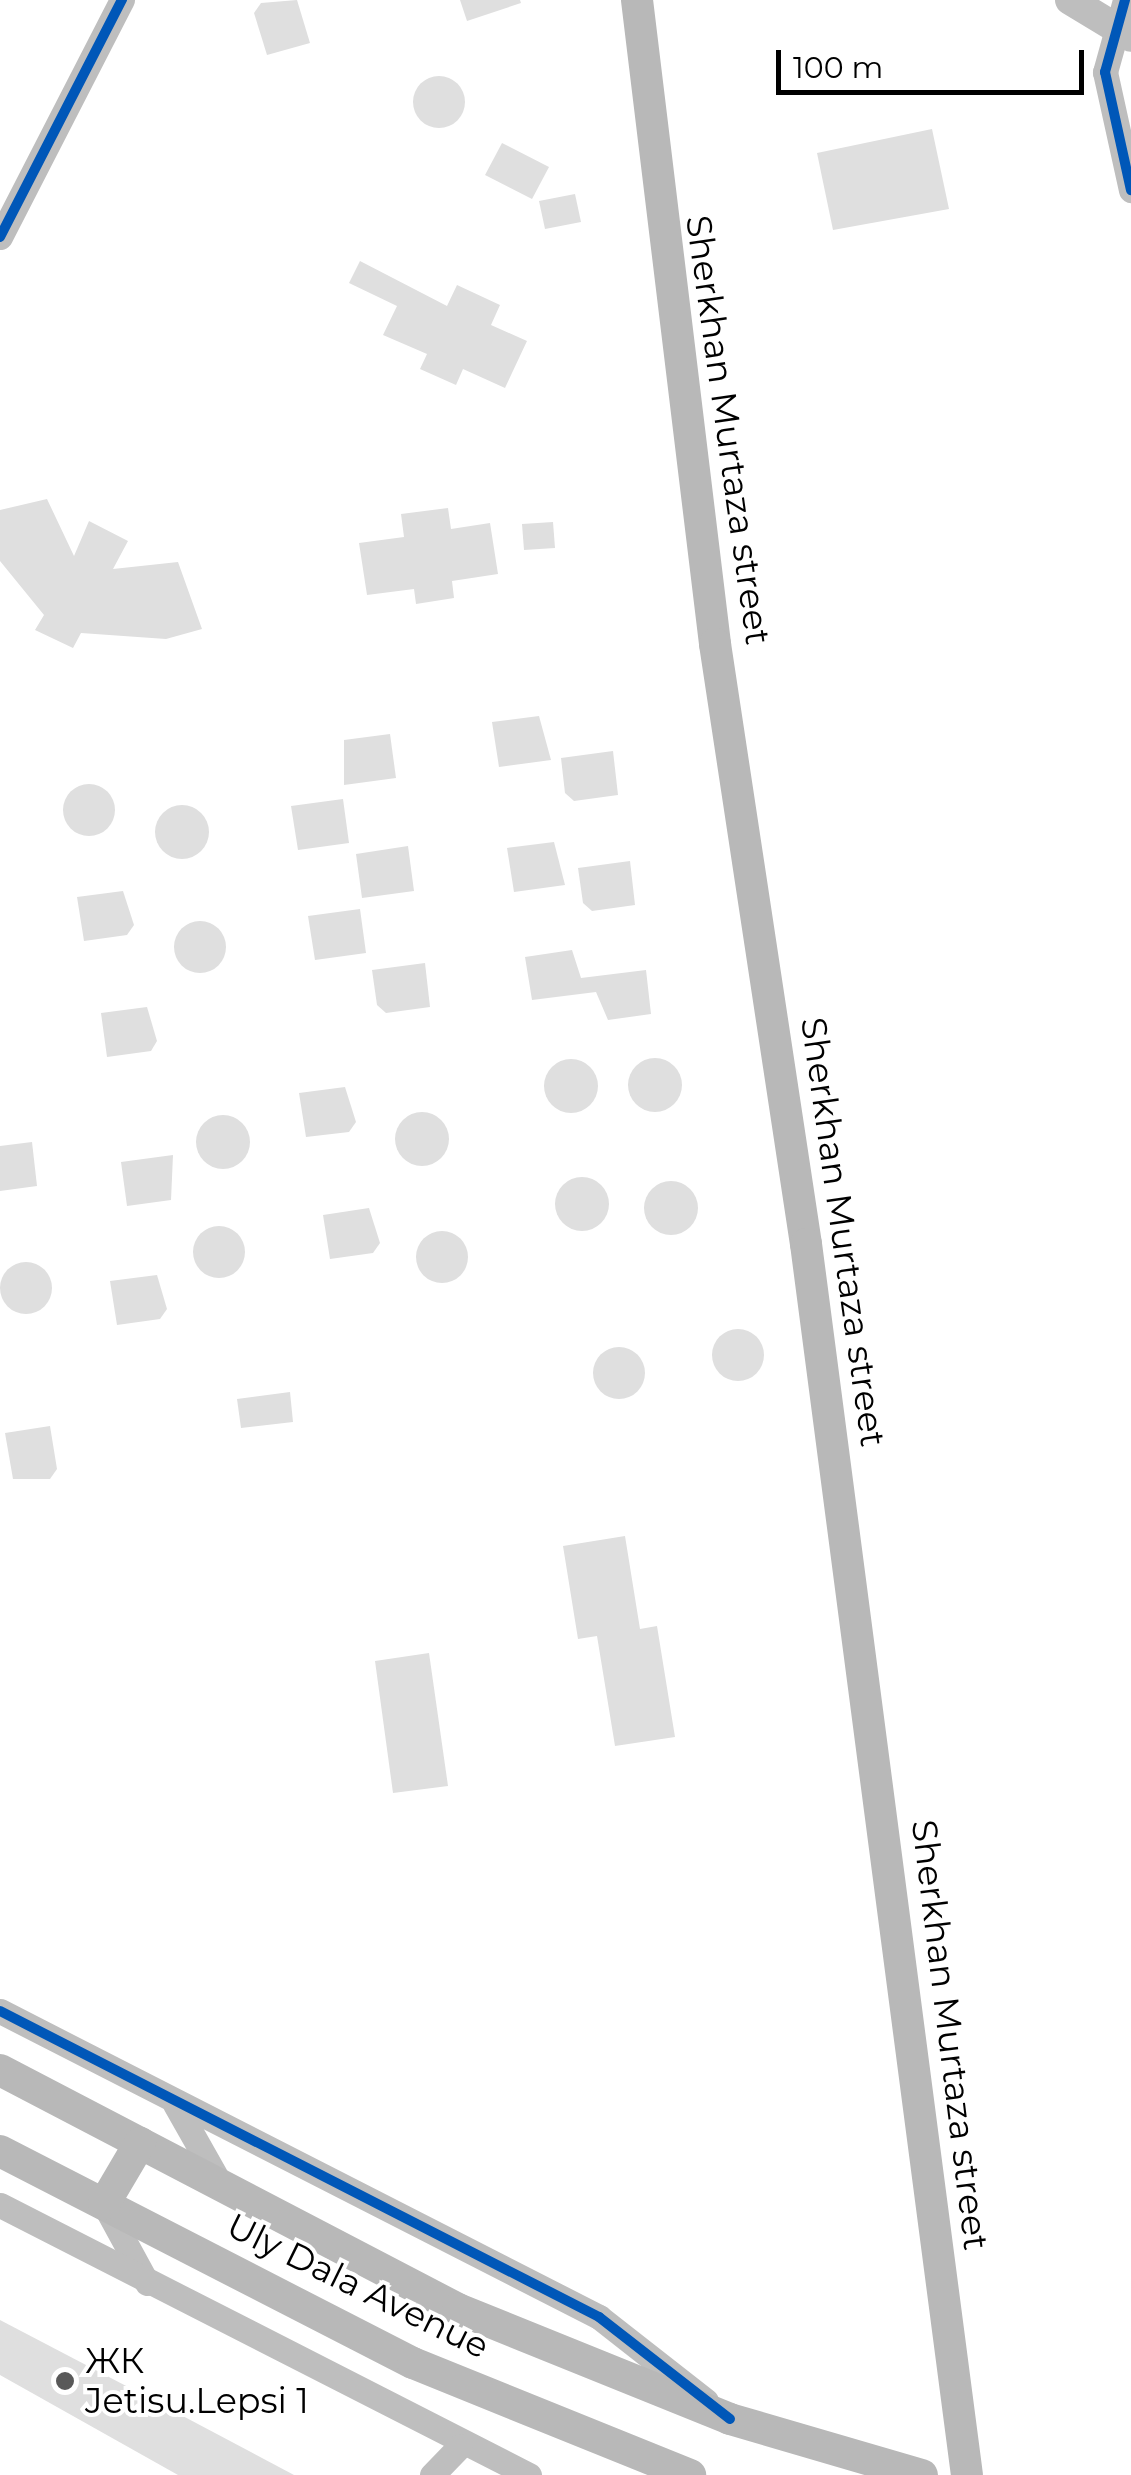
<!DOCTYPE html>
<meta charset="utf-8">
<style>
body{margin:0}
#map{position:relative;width:1131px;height:2475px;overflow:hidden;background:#fff;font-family:Montserrat,sans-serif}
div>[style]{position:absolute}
.building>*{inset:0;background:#dfdfdf}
.round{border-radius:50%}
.minor>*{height:25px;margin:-12.5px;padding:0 12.5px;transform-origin:12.5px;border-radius:12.5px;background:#bebebe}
.tertiary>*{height:30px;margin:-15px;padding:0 15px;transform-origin:15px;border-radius:15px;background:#bebebe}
.secondary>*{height:32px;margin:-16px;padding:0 16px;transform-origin:16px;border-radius:16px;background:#b8b8b8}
.cycleway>*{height:10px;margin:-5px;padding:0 5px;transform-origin:5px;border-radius:5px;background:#0057b8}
.dots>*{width:28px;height:28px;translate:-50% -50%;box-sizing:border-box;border:5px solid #fff;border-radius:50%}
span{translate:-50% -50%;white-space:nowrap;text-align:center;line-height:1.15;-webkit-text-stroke:8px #fff;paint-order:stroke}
.street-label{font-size:35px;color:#000}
.poi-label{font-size:35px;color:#000}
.left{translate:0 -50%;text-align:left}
.scale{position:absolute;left:776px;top:50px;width:308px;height:45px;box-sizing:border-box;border:5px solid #000;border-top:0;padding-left:12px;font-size:30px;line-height:35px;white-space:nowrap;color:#000;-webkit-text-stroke:8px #fff;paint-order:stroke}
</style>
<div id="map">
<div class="building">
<div style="clip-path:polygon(297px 0,310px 43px,267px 55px,254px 13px,261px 3px)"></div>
<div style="clip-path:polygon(460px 0,520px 0,521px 3px,467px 21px)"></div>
<div class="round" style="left:413px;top:76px;width:52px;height:52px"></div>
<div style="clip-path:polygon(932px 129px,949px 209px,833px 230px,817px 153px)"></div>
<div style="clip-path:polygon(502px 143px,549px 167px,532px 199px,485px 175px)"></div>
<div style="clip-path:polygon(575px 194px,581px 222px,545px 229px,539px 201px)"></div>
<div style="clip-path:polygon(360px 261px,447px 306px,457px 285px,500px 305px,491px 325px,527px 341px,505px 388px,463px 369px,456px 385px,420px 369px,427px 354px,383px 335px,397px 306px,349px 283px)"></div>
<div style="clip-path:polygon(47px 499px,74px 556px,89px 521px,128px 541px,113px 569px,178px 562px,202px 629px,166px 639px,81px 633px,73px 648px,35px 630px,44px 615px,0 561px,0 510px)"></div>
<div style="clip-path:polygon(448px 508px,451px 529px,490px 523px,498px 574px,452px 581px,454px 598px,416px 604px,414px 589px,367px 595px,359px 543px,404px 537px,401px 514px)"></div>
<div style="clip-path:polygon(553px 522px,555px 548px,524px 550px,522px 524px)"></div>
<div style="clip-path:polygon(539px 716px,551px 760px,499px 767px,492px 722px)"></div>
<div style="clip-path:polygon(390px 734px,396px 778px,344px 785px,344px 740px)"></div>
<div style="clip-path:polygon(613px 751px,618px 795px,574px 801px,565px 793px,561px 758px)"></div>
<div class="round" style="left:63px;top:784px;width:52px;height:52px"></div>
<div style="clip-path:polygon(343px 799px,349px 843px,298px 850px,291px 806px)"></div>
<div class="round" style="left:155px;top:805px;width:54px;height:54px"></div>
<div style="clip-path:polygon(554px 842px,565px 885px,514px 892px,507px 848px)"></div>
<div style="clip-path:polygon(408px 846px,414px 891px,362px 898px,356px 854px)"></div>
<div style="clip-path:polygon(630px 861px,635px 905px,592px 911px,583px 903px,578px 868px)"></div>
<div style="clip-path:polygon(123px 891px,134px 925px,127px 935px,84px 941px,77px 897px)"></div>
<div style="clip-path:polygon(360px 909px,366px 953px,315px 960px,308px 916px)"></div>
<div class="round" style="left:174px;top:921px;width:52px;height:52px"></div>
<div style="clip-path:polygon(572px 950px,581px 978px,646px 970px,651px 1014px,608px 1020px,596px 992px,532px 1000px,525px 957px)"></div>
<div style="clip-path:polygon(425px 963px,430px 1007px,386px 1013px,377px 1005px,372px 970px)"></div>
<div style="clip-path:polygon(147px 1007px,157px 1041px,151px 1051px,107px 1057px,101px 1013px)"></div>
<div class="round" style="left:628px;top:1058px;width:54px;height:54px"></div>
<div class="round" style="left:544px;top:1059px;width:54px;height:54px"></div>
<div style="clip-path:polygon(345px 1087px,356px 1122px,349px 1132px,306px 1137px,299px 1093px)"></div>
<div class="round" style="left:395px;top:1112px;width:54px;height:54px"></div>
<div class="round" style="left:196px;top:1115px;width:54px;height:54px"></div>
<div style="clip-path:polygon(32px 1142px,37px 1186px,0 1191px,0 1146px)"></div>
<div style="clip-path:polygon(173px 1155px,171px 1200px,127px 1206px,121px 1162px)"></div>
<div class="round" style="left:555px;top:1177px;width:54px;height:54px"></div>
<div class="round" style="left:644px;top:1181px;width:54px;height:54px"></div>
<div style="clip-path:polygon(369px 1208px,380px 1243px,373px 1253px,330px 1259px,323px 1215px)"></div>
<div class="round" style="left:193px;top:1226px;width:52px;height:52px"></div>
<div class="round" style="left:416px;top:1231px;width:52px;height:52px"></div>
<div class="round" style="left:0;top:1262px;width:52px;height:52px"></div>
<div style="clip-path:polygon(157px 1275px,167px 1309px,160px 1319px,117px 1325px,110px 1281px)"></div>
<div class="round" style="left:712px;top:1329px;width:52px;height:52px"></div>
<div class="round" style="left:593px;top:1347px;width:52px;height:52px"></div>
<div style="clip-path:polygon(290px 1392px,293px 1422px,241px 1428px,237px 1399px)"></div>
<div style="clip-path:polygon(50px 1426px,57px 1469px,50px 1479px,13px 1479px,5px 1433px)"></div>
<div style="clip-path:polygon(625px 1536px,640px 1629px,657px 1626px,675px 1737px,615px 1746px,597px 1636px,578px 1639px,563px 1546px)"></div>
<div style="clip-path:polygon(429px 1653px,448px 1786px,393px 1793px,375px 1661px)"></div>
<div style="clip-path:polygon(0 2320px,130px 2388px,294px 2475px,178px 2475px,0 2375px)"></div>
</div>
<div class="minor">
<div style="left:1125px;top:0;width:75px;rotate:105.5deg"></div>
<div style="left:1105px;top:72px;width:121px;rotate:77.6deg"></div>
<div style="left:0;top:237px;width:267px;rotate:-62.8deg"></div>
<div style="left:0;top:2011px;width:673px;rotate:27.06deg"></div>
<div style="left:599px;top:2317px;width:136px;rotate:38.1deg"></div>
<div style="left:175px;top:2104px;width:95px;rotate:60.5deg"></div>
<div style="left:104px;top:2204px;width:90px;rotate:61.4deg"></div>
<div style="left:0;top:2205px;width:594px;rotate:27.04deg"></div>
<div style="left:432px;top:2475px;width:40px;rotate:-46deg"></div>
</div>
<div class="tertiary">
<div style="left:1070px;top:0;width:71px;rotate:31.2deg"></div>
</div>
<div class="secondary">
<div style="left:637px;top:0;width:649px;rotate:83.09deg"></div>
<div style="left:715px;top:644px;width:607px;rotate:81.38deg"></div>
<div style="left:806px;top:1244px;width:1241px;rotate:82.55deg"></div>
<div style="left:0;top:2070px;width:517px;rotate:27.56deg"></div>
<div style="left:458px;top:2309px;width:293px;rotate:22deg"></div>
<div style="left:730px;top:2419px;width:200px;rotate:16.3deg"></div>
<div style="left:0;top:2151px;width:464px;rotate:27.2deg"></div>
<div style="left:413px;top:2363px;width:299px;rotate:22deg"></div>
<div style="left:104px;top:2204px;width:71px;rotate:-59.5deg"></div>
</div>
<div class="cycleway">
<div style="left:1125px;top:0;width:75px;rotate:105.5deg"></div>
<div style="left:1105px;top:72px;width:121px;rotate:77.6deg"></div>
<div style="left:0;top:237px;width:267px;rotate:-62.8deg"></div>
<div style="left:0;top:2011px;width:673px;rotate:27.06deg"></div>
<div style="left:599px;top:2317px;width:166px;rotate:37.9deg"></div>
</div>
<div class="dots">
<div style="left:65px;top:2381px;background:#595959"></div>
</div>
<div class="street-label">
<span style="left:728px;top:430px;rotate:82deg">Sherkhan Murtaza street</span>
<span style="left:843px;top:1232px;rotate:82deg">Sherkhan Murtaza street</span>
<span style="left:950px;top:2035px;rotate:83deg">Sherkhan Murtaza street</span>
<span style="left:358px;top:2286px;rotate:26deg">Uly Dala Avenue</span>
</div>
<div class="poi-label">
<span class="left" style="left:85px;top:2381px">ЖК<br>Jetisu.Lepsi 1</span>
</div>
<div class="scale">100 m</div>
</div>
